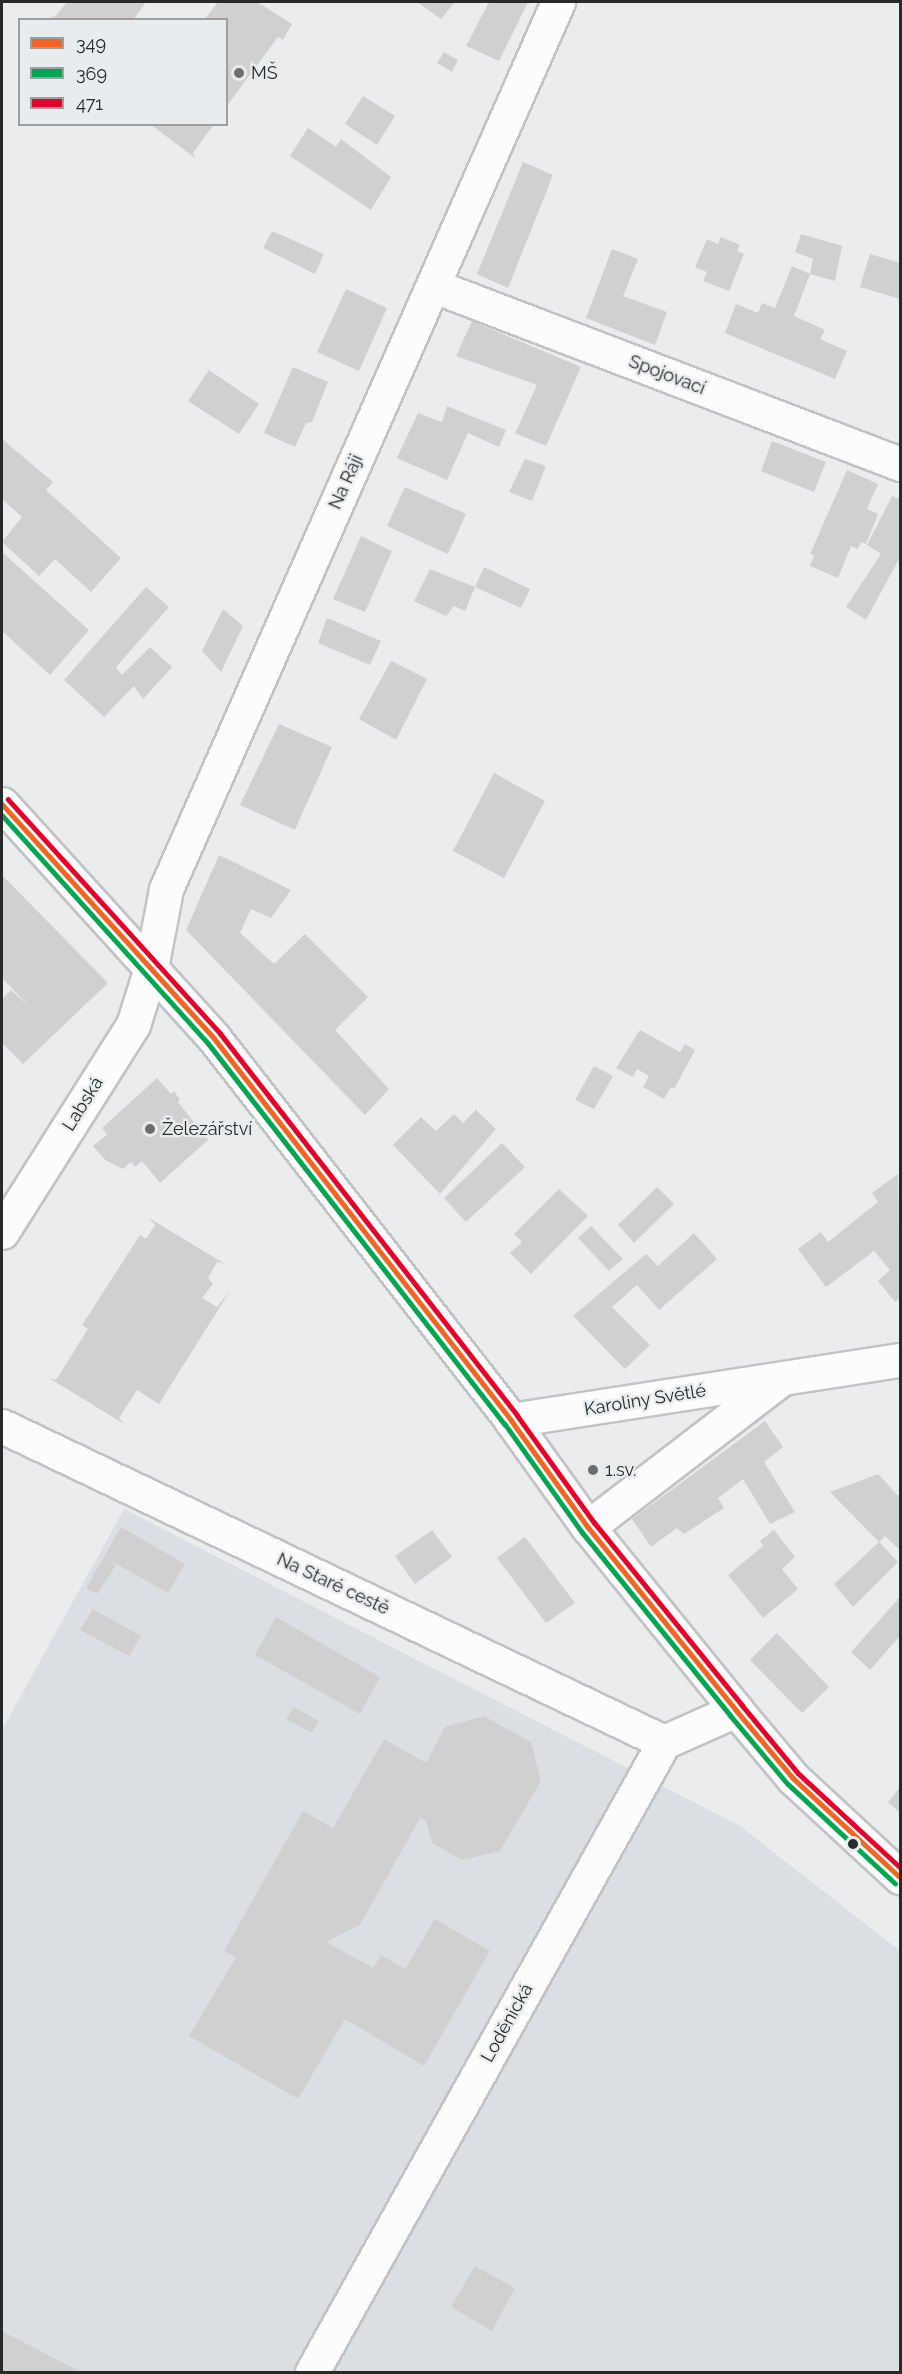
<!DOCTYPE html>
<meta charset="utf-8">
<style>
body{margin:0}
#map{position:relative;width:902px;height:2374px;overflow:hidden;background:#eaeced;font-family:Raleway,sans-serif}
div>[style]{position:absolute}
.built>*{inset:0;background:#dbdfe4}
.building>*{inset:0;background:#d0d0d0}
.roads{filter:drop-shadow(2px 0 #c2c3c4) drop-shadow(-2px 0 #c2c3c4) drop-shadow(0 2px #c2c3c4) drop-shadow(0 -2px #c2c3c4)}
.minor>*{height:33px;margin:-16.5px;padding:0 16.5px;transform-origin:16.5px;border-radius:16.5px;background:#fcfcfc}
.bus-1>*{height:4.5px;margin:-2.25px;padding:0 2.25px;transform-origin:2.25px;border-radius:2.25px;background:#f26522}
.bus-2>*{height:4.5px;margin:-2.25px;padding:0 2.25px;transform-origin:2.25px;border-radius:2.25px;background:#00a651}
.bus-3>*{height:4.5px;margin:-2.25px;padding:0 2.25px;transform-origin:2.25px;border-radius:2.25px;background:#e4002b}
.dots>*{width:16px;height:16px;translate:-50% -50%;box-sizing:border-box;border:3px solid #e9ecee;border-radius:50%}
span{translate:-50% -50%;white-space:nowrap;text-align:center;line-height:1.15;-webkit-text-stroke:4.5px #e9ecee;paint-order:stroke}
.poi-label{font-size:18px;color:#282929}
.left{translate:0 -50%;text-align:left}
.street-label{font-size:18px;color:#282929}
.frame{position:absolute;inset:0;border:3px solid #282929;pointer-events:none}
.legend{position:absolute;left:18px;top:18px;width:210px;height:108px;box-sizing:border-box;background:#e9ecee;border:2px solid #9c9e9f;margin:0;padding:8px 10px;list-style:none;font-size:18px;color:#282929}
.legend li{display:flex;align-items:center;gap:12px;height:30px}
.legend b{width:30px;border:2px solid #9c9e9f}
</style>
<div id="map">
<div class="built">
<div style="clip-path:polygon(124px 1509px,740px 1826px,900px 1951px,900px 2372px,2px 2372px,2px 1730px)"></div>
</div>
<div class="building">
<div style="clip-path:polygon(67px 2px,146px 2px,133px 20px,55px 20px,50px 16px,55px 17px)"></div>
<div style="clip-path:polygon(218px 2px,257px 2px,292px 24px,283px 40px,278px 37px,226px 107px,226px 20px,204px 20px)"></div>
<div style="clip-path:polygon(417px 2px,455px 2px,441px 19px)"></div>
<div style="clip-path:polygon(489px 2px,528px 2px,499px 61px,466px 46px)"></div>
<div style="clip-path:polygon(444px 52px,458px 60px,452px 72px,437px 63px)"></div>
<div style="clip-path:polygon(363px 96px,395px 116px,377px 145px,345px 124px)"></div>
<div style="clip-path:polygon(150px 124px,214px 124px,193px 153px,195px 158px)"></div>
<div style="clip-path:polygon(308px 128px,336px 147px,341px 139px,391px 177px,371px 210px,290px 156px)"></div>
<div style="clip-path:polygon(523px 162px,553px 175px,508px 288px,477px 274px)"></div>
<div style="clip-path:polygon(272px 231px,324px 254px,315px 274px,263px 248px)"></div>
<div style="clip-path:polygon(801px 234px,842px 246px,835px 281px,810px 274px,813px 259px,795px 252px)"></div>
<div style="clip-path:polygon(721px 237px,740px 245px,737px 251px,744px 254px,729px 291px,703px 281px,707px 272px,695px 267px,707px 239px,718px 244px)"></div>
<div style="clip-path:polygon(612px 249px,638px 259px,623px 296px,667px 312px,655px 345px,586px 318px)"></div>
<div style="clip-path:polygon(870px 254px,900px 263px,900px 299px,860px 287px)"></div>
<div style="clip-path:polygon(792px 266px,810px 274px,794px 316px,825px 330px,820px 339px,847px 351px,835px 379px,725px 333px,736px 304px,758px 313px,762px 303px,775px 308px)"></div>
<div style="clip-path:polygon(346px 289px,387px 308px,359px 371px,317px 352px)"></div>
<div style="clip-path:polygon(472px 321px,581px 367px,546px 446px,515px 433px,537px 385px,456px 356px)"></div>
<div style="clip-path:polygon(293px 367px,328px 382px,312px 422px,306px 423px,295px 447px,264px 433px)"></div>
<div style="clip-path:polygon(209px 370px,259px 404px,239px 434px,188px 401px)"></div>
<div style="clip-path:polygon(447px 406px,506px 430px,499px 447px,468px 433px,447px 480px,397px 458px,418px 413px,442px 422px)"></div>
<div style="clip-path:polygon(2px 439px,53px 482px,46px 490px,121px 558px,91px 592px,55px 559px,39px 576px,2px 542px,22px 517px,2px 499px)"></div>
<div style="clip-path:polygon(772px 441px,826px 462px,814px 492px,761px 471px)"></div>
<div style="clip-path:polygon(525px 459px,546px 466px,532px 501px,509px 492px)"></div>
<div style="clip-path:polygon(847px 470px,878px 484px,867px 509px,878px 514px,866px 544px,861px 542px,858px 549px,851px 546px,838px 578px,810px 566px,814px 555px,810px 554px)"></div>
<div style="clip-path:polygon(405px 487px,466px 514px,448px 554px,387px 526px)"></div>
<div style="clip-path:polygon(892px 496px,900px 499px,900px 557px,866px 620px,846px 607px,881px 554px,867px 545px)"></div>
<div style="clip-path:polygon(361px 536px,392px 551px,365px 612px,333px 599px)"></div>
<div style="clip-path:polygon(2px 552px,89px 630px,50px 675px,2px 631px)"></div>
<div style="clip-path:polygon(484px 567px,530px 589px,521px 608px,475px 587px)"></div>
<div style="clip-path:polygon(430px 569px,475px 587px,465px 611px,454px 606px,446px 616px,414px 601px)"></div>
<div style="clip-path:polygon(146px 587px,169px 607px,116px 667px,122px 675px,150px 647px,172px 667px,143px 699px,134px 686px,104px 717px,64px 680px)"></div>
<div style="clip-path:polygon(223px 609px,243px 626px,221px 672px,202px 651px)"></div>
<div style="clip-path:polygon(327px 618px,381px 641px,370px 665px,318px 643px)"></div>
<div style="clip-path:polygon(391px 661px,427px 679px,396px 740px,359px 719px)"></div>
<div style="clip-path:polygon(279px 724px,332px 747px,295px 830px,240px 805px)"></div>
<div style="clip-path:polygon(494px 773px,545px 801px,504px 878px,453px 851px)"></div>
<div style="clip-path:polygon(219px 855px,291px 890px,271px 918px,251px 909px,240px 933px,274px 964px,305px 934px,368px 997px,335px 1030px,389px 1089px,365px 1115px,186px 930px)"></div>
<div style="clip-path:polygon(2px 875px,108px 983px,23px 1064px,2px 1043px,2px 999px,11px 990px,31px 1008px,2px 978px)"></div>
<div style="clip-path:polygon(640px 1030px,680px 1052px,685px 1044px,695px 1050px,674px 1089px,671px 1087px,664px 1099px,643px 1087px,649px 1076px,637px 1069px,633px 1077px,616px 1068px)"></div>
<div style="clip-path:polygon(594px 1066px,613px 1076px,594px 1109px,575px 1100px)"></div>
<div style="clip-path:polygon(157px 1078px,171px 1094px,174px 1091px,180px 1100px,178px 1102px,208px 1140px,160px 1183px,142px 1161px,135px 1167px,131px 1162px,123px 1169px,105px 1160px,93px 1146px,107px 1135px,102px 1128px)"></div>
<div style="clip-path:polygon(476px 1110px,496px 1129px,440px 1194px,393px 1145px,421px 1117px,436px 1131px,454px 1114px,463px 1123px)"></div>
<div style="clip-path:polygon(502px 1143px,525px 1167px,466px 1222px,444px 1198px)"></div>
<div style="clip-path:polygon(898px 1174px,900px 1298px,895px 1302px,878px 1281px,890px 1270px,874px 1251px,826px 1287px,798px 1249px,821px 1232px,828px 1242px,878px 1202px,872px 1193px)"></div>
<div style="clip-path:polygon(657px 1187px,674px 1204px,634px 1243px,618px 1225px)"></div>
<div style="clip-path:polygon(559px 1189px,588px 1216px,531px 1274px,510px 1253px,522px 1242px,514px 1234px)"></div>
<div style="clip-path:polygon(149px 1218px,225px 1264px,217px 1262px,208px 1278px,213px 1284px,202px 1298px,217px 1307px,230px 1291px,159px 1404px,137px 1390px,119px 1418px,124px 1424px,49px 1378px,56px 1380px,88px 1329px,82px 1325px,140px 1235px,146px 1239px,155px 1225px)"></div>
<div style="clip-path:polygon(591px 1226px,623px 1259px,609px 1271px,578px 1238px)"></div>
<div style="clip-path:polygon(694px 1233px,717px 1259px,659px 1310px,637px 1285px,612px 1307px,650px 1345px,625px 1369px,573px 1316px,646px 1254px,658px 1266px)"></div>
<div style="clip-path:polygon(765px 1421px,783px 1447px,764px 1462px,795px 1512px,770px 1524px,743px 1479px,718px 1498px,724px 1508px,684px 1534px,677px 1528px,651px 1547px,632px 1519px)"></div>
<div style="clip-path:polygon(878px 1474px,900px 1498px,900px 1550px,885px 1536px,879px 1542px,830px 1492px)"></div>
<div style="clip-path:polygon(121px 1527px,185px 1564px,168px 1593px,104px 1557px)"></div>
<div style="clip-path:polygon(432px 1530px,452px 1557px,415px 1584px,395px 1556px)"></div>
<div style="clip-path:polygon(774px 1530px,795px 1557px,782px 1569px,798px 1589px,763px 1618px,728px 1575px,763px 1546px,760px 1541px)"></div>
<div style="clip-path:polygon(525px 1537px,575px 1603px,546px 1623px,497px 1558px)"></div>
<div style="clip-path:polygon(879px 1542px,898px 1562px,853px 1607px,834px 1584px)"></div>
<div style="clip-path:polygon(104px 1557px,116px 1565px,97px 1594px,86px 1588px)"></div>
<div style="clip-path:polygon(900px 1597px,900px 1636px,870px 1670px,851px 1652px)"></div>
<div style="clip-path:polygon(93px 1609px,141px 1636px,129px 1656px,80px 1630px)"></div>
<div style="clip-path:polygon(276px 1617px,380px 1677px,360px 1714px,255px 1655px)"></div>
<div style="clip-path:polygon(777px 1633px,829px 1687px,802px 1713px,750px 1660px)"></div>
<div style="clip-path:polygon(294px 1707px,319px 1721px,312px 1733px,286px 1719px)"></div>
<div style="clip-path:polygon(484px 1716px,531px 1742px,541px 1781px,500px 1851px,462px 1860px,432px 1843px,426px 1821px,420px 1818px,360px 1925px,326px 1942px,373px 1968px,381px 1955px,405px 1969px,435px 1919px,490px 1951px,424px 2066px,345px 2019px,298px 2099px,189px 2036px,236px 1957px,224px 1951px,303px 1811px,333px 1828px,384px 1739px,426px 1763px,445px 1727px)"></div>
<div style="clip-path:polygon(900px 1787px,900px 1813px,888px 1802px)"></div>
<div style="clip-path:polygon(475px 2266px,515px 2288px,492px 2331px,451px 2307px)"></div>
<div style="clip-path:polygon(2px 2331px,81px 2372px,2px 2372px)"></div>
</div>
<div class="roads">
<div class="minor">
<div style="left:434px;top:286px;width:499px;rotate:20.9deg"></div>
<div style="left:2px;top:804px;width:316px;rotate:47.8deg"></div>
<div style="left:214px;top:1038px;width:484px;rotate:52.1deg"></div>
<div style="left:511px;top:1420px;width:132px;rotate:54.3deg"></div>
<div style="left:588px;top:1527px;width:235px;rotate:51deg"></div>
<div style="left:736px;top:1710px;width:89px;rotate:50deg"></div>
<div style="left:793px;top:1778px;width:146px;rotate:42.8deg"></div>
<div style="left:2px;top:1232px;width:245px;rotate:-57.7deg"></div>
<div style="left:133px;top:1025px;width:60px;rotate:-72.5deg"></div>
<div style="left:151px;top:968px;width:80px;rotate:-79.2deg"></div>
<div style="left:166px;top:889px;width:970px;rotate:-66.16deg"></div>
<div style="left:511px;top:1420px;width:394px;rotate:-8.8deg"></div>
<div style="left:2px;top:1426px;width:734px;rotate:25.52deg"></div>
<div style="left:588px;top:1527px;width:240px;rotate:-37.5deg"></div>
<div style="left:312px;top:2372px;width:722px;rotate:-60.81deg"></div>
<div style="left:664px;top:1742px;width:79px;rotate:-24deg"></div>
</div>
</div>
<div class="bus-1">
<div style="left:2px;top:804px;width:316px;rotate:47.8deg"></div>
<div style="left:214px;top:1038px;width:484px;rotate:52.1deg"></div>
<div style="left:511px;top:1420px;width:132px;rotate:54.3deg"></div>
<div style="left:588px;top:1527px;width:235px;rotate:51deg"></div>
<div style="left:736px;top:1710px;width:89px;rotate:50deg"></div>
<div style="left:793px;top:1778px;width:146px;rotate:42.8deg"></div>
</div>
<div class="bus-2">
<div style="left:2px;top:815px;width:307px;rotate:47.9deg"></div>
<div style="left:208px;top:1043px;width:483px;rotate:52.1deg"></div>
<div style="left:505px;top:1424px;width:133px;rotate:54.5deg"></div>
<div style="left:582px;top:1532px;width:235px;rotate:51deg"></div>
<div style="left:730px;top:1715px;width:90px;rotate:50deg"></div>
<div style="left:788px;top:1784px;width:146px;rotate:42.8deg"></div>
</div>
<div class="bus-3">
<div style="left:8px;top:799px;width:316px;rotate:47.8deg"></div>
<div style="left:220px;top:1033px;width:484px;rotate:52.1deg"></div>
<div style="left:517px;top:1415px;width:132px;rotate:54.3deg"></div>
<div style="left:594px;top:1522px;width:235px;rotate:51deg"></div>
<div style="left:742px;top:1705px;width:88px;rotate:50.5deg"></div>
<div style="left:798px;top:1773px;width:139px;rotate:42.7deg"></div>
</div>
<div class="dots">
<div style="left:239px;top:73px;background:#6c6d6e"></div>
<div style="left:150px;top:1129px;background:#6c6d6e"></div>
<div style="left:593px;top:1470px;background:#6c6d6e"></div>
<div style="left:853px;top:1844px;background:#282929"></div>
</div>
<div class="poi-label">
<span class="left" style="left:251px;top:73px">MŠ</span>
<span class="left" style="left:162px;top:1129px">Železářství</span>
<span class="left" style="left:605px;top:1470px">1.sv.</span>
</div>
<div class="street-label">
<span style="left:667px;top:375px;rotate:21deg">Spojovací</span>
<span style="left:346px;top:482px;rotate:-66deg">Na Ráji</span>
<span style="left:83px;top:1104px;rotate:-58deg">Labská</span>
<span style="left:645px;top:1400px;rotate:-9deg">Karoliny Světlé</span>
<span style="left:333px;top:1584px;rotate:25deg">Na Staré cestě</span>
<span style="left:507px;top:2023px;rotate:-61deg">Loděnická</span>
</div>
<div class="frame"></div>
<ul class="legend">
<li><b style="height:8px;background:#f26522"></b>349</li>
<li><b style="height:8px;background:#00a651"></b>369</li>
<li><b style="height:8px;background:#e4002b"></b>471</li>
</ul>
</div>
